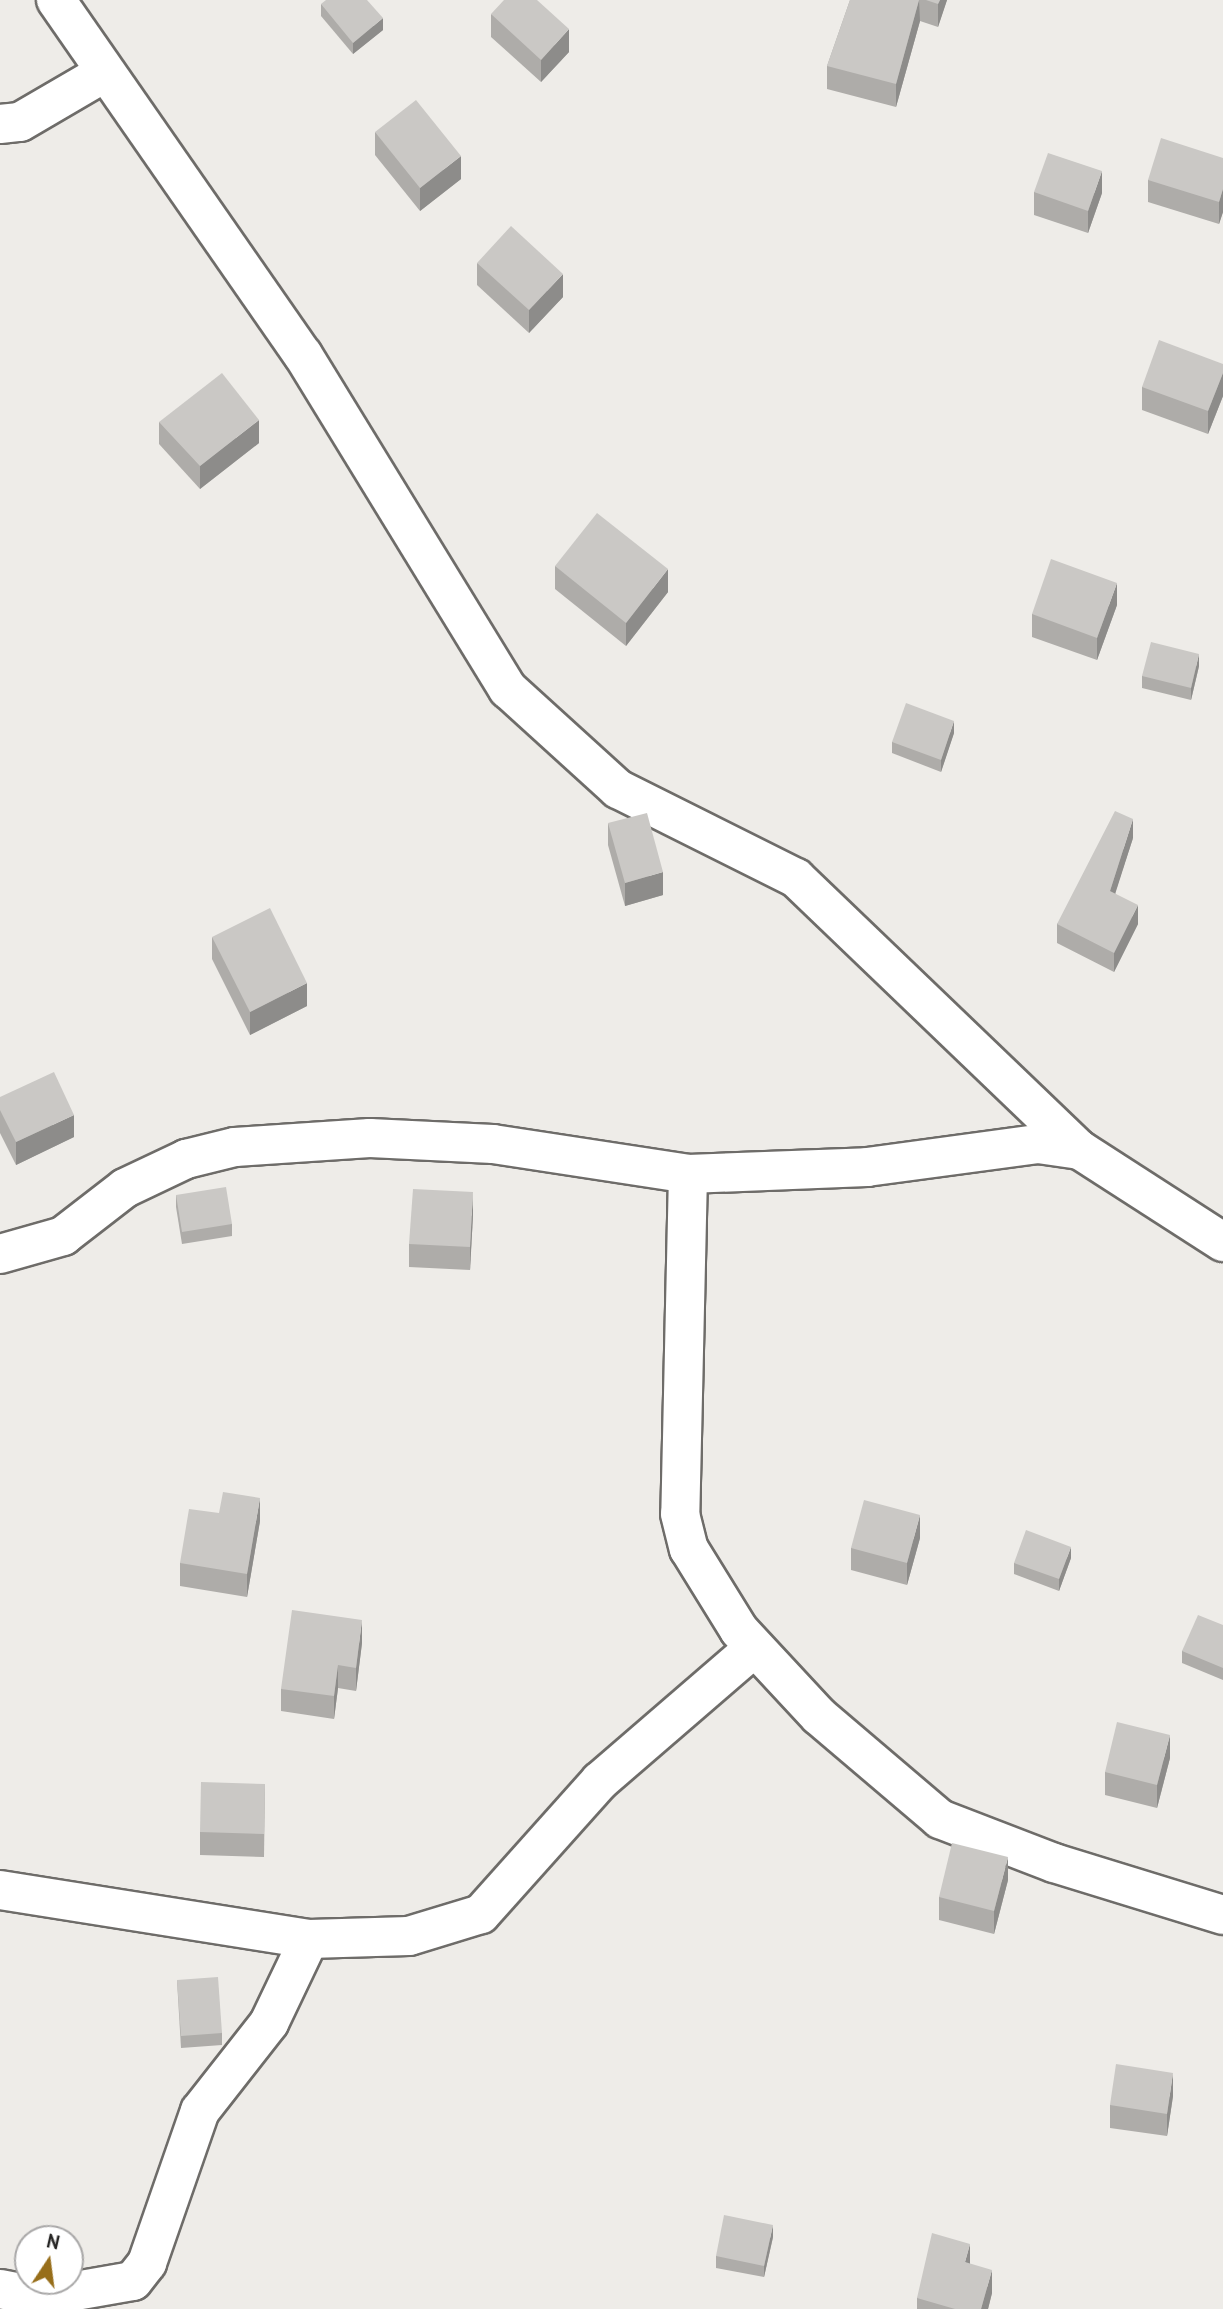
<!DOCTYPE html>
<style>
body{margin:0}
#map{position:relative;width:1223px;height:2309px;overflow:hidden;background:#eeece8;font-family:"PT Sans",sans-serif}
div>[style]{position:absolute}
.roads{filter:drop-shadow(2px 0 #6e6c69) drop-shadow(-2px 0 #6e6c69) drop-shadow(0 2px #6e6c69) drop-shadow(0 -2px #6e6c69)}
.minor>*{height:38px;margin:-19px;padding:0 19px;transform-origin:19px;border-radius:19px;background:#fff}
.wall>*{inset:0;background:#aeaca9}
.shaded-wall>*{inset:0;background:#8d8c8a}
.building>*{inset:0;background:#cac8c5}
span{translate:-50% -50%;white-space:nowrap;text-align:center;line-height:1.15;-webkit-text-stroke:5px #fff;paint-order:stroke}
.north{position:absolute;left:14px;top:2225px;width:70px;height:70px;box-sizing:border-box;background:#fff;border:2px solid #a9a8a8;border-radius:50%;rotate:13deg;font-size:19px;font-weight:700;line-height:28px;text-align:center;color:#272625}
.north::after{content:'';display:block;margin:auto;width:24px;height:32px;background:#976e1a;clip-path:polygon(50% 0,100% 100%,50% 72%,0 100%)}
</style>
<div id="map">
<div class="roads">
<div class="minor">
<div style="left:56px;top:0;width:432px;rotate:55.2deg"></div>
<div style="left:303px;top:355px;width:392px;rotate:58.5deg"></div>
<div style="left:508px;top:689px;width:149px;rotate:42.3deg"></div>
<div style="left:618px;top:789px;width:199px;rotate:26.6deg"></div>
<div style="left:796px;top:878px;width:393px;rotate:43.8deg"></div>
<div style="left:1080px;top:1150px;width:170px;rotate:32.8deg"></div>
<div style="left:0;top:124px;width:20px;rotate:-6deg"></div>
<div style="left:20px;top:122px;width:97px;rotate:-30.3deg"></div>
<div style="left:688px;top:1174px;width:340px;rotate:91.3deg"></div>
<div style="left:680px;top:1514px;width:36px;rotate:76deg"></div>
<div style="left:689px;top:1549px;width:95px;rotate:58.3deg"></div>
<div style="left:739px;top:1630px;width:117px;rotate:47.1deg"></div>
<div style="left:819px;top:1716px;width:159px;rotate:40.4deg"></div>
<div style="left:940px;top:1819px;width:122px;rotate:21.1deg"></div>
<div style="left:1054px;top:1863px;width:177px;rotate:17.1deg"></div>
<div style="left:0;top:1254px;width:66px;rotate:-15.9deg"></div>
<div style="left:63px;top:1236px;width:78px;rotate:-37.7deg"></div>
<div style="left:125px;top:1188px;width:68px;rotate:-25.4deg"></div>
<div style="left:186px;top:1159px;width:50px;rotate:-13.8deg"></div>
<div style="left:235px;top:1147px;width:135px;rotate:-3.8deg"></div>
<div style="left:370px;top:1138px;width:123px;rotate:2.8deg"></div>
<div style="left:493px;top:1144px;width:197px;rotate:8.7deg"></div>
<div style="left:688px;top:1174px;width:179px;rotate:-2.2deg"></div>
<div style="left:867px;top:1167px;width:173px;rotate:-7.7deg"></div>
<div style="left:1038px;top:1144px;width:42px;rotate:8.1deg"></div>
<div style="left:0;top:1890px;width:313px;rotate:9deg"></div>
<div style="left:309px;top:1939px;width:100px;rotate:-1.7deg"></div>
<div style="left:409px;top:1936px;width:75px;rotate:-17deg"></div>
<div style="left:481px;top:1914px;width:178px;rotate:-48.2deg"></div>
<div style="left:600px;top:1781px;width:203px;rotate:-40.8deg"></div>
<div style="left:0;top:2289px;width:42px;rotate:11deg"></div>
<div style="left:41px;top:2297px;width:93px;rotate:-9.9deg"></div>
<div style="left:133px;top:2281px;width:23px;rotate:-52deg"></div>
<div style="left:147px;top:2263px;width:161px;rotate:-70.8deg"></div>
<div style="left:200px;top:2111px;width:112px;rotate:-51.9deg"></div>
<div style="left:269px;top:2023px;width:93px;rotate:-64.5deg"></div>
</div>
</div>
<div class="wall">
<div style="clip-path:polygon(850px 0,947px 0,938px 27px,920px 21px,896px 107px,827px 89px,827px 66px)"></div>
<div style="clip-path:polygon(321px 4px,383px 30px,353px 54px,321px 16px)"></div>
<div style="clip-path:polygon(491px 14px,569px 52px,541px 82px,491px 37px)"></div>
<div style="clip-path:polygon(375px 132px,461px 179px,420px 211px,375px 155px)"></div>
<div style="clip-path:polygon(1223px 158px,1223px 212px,1219px 224px,1148px 202px,1148px 180px)"></div>
<div style="clip-path:polygon(1034px 192px,1102px 193px,1088px 233px,1034px 215px)"></div>
<div style="clip-path:polygon(477px 263px,563px 297px,529px 333px,477px 285px)"></div>
<div style="clip-path:polygon(1223px 364px,1223px 396px,1208px 434px,1142px 410px,1142px 387px)"></div>
<div style="clip-path:polygon(159px 422px,259px 443px,200px 489px,159px 444px)"></div>
<div style="clip-path:polygon(555px 566px,668px 592px,626px 646px,555px 589px)"></div>
<div style="clip-path:polygon(1117px 605px,1097px 660px,1032px 637px,1032px 614px)"></div>
<div style="clip-path:polygon(1199px 666px,1191px 700px,1142px 688px,1142px 676px)"></div>
<div style="clip-path:polygon(954px 733px,941px 772px,892px 753px,892px 742px)"></div>
<div style="clip-path:polygon(608px 823px,663px 895px,625px 906px,608px 845px)"></div>
<div style="clip-path:polygon(1133px 838px,1115px 893px,1138px 924px,1114px 972px,1057px 943px,1057px 924px)"></div>
<div style="clip-path:polygon(212px 937px,307px 1006px,250px 1035px,212px 959px)"></div>
<div style="clip-path:polygon(0 1097px,74px 1137px,16px 1165px,0 1133px)"></div>
<div style="clip-path:polygon(176px 1195px,232px 1224px,232px 1236px,182px 1244px,176px 1207px)"></div>
<div style="clip-path:polygon(473px 1215px,470px 1270px,409px 1267px,409px 1244px)"></div>
<div style="clip-path:polygon(260px 1521px,247px 1597px,180px 1586px,180px 1563px)"></div>
<div style="clip-path:polygon(920px 1538px,907px 1585px,851px 1570px,851px 1548px)"></div>
<div style="clip-path:polygon(1071px 1558px,1059px 1591px,1014px 1574px,1014px 1563px)"></div>
<div style="clip-path:polygon(1223px 1625px,1223px 1680px,1182px 1663px,1182px 1651px)"></div>
<div style="clip-path:polygon(362px 1643px,356px 1691px,338px 1688px,334px 1719px,281px 1711px,281px 1689px)"></div>
<div style="clip-path:polygon(1170px 1758px,1157px 1808px,1105px 1795px,1105px 1772px)"></div>
<div style="clip-path:polygon(265px 1784px,264px 1857px,200px 1855px,200px 1832px)"></div>
<div style="clip-path:polygon(1008px 1880px,994px 1934px,939px 1920px,939px 1897px)"></div>
<div style="clip-path:polygon(177px 1980px,222px 2033px,222px 2045px,181px 2048px)"></div>
<div style="clip-path:polygon(1173px 2096px,1167px 2136px,1110px 2128px,1110px 2105px)"></div>
<div style="clip-path:polygon(773px 2237px,764px 2277px,716px 2268px,716px 2256px)"></div>
<div style="clip-path:polygon(970px 2264px,992px 2293px,988px 2309px,917px 2309px,917px 2298px)"></div>
</div>
<div class="shaded-wall">
<div style="clip-path:polygon(919px 0,920px 21px,896px 107px,896px 84px)"></div>
<div style="clip-path:polygon(940px 0,947px 0,938px 27px,938px 4px)"></div>
<div style="clip-path:polygon(383px 18px,383px 30px,353px 54px,353px 43px)"></div>
<div style="clip-path:polygon(569px 29px,569px 52px,541px 82px,541px 60px)"></div>
<div style="clip-path:polygon(461px 156px,461px 179px,420px 211px,420px 188px)"></div>
<div style="clip-path:polygon(1102px 171px,1102px 193px,1088px 233px,1088px 211px)"></div>
<div style="clip-path:polygon(1223px 189px,1223px 212px,1219px 224px,1219px 202px)"></div>
<div style="clip-path:polygon(563px 274px,563px 297px,529px 333px,529px 310px)"></div>
<div style="clip-path:polygon(1223px 373px,1223px 396px,1208px 434px,1208px 411px)"></div>
<div style="clip-path:polygon(259px 420px,259px 443px,200px 489px,200px 466px)"></div>
<div style="clip-path:polygon(668px 569px,668px 592px,626px 646px,626px 623px)"></div>
<div style="clip-path:polygon(1117px 583px,1117px 605px,1097px 660px,1097px 638px)"></div>
<div style="clip-path:polygon(1199px 654px,1199px 666px,1191px 700px,1191px 688px)"></div>
<div style="clip-path:polygon(954px 721px,954px 733px,941px 772px,941px 760px)"></div>
<div style="clip-path:polygon(1133px 819px,1133px 838px,1110px 910px,1110px 891px)"></div>
<div style="clip-path:polygon(663px 872px,663px 895px,625px 906px,625px 883px)"></div>
<div style="clip-path:polygon(1138px 905px,1138px 924px,1114px 972px,1114px 953px)"></div>
<div style="clip-path:polygon(307px 983px,307px 1006px,250px 1035px,250px 1012px)"></div>
<div style="clip-path:polygon(74px 1115px,74px 1137px,16px 1165px,16px 1142px)"></div>
<div style="clip-path:polygon(473px 1192px,473px 1215px,470px 1270px,470px 1247px)"></div>
<div style="clip-path:polygon(260px 1498px,260px 1521px,247px 1597px,247px 1574px)"></div>
<div style="clip-path:polygon(920px 1515px,920px 1538px,907px 1585px,907px 1563px)"></div>
<div style="clip-path:polygon(1071px 1547px,1071px 1558px,1059px 1591px,1059px 1579px)"></div>
<div style="clip-path:polygon(362px 1620px,362px 1643px,356px 1691px,356px 1668px)"></div>
<div style="clip-path:polygon(338px 1665px,338px 1688px,334px 1719px,334px 1696px)"></div>
<div style="clip-path:polygon(1170px 1735px,1170px 1758px,1157px 1808px,1157px 1785px)"></div>
<div style="clip-path:polygon(1008px 1857px,1008px 1880px,994px 1934px,994px 1911px)"></div>
<div style="clip-path:polygon(1173px 2073px,1173px 2096px,1167px 2136px,1167px 2114px)"></div>
<div style="clip-path:polygon(773px 2225px,773px 2237px,764px 2277px,764px 2266px)"></div>
<div style="clip-path:polygon(970px 2244px,970px 2267px,965px 2262px)"></div>
<div style="clip-path:polygon(992px 2270px,992px 2293px,988px 2309px,981px 2309px)"></div>
</div>
<div class="building">
<div style="clip-path:polygon(326px 0,367px 0,383px 18px,353px 43px,321px 4px)"></div>
<div style="clip-path:polygon(504px 0,537px 0,569px 29px,541px 60px,491px 14px)"></div>
<div style="clip-path:polygon(850px 0,919px 0,896px 84px,827px 66px)"></div>
<div style="clip-path:polygon(926px 0,940px 0,938px 4px)"></div>
<div style="clip-path:polygon(416px 100px,461px 156px,420px 188px,375px 132px)"></div>
<div style="clip-path:polygon(1161px 138px,1223px 158px,1223px 189px,1219px 202px,1148px 180px)"></div>
<div style="clip-path:polygon(1048px 153px,1102px 171px,1088px 211px,1034px 192px)"></div>
<div style="clip-path:polygon(511px 226px,563px 274px,529px 310px,477px 263px)"></div>
<div style="clip-path:polygon(1159px 340px,1223px 364px,1223px 373px,1208px 411px,1142px 387px)"></div>
<div style="clip-path:polygon(222px 373px,259px 420px,200px 466px,159px 422px)"></div>
<div style="clip-path:polygon(597px 513px,668px 569px,626px 623px,555px 566px)"></div>
<div style="clip-path:polygon(1051px 559px,1117px 583px,1097px 638px,1032px 614px)"></div>
<div style="clip-path:polygon(1151px 642px,1199px 654px,1191px 688px,1142px 676px)"></div>
<div style="clip-path:polygon(906px 703px,954px 721px,941px 760px,892px 742px)"></div>
<div style="clip-path:polygon(1115px 811px,1133px 819px,1110px 891px,1138px 905px,1114px 953px,1057px 924px)"></div>
<div style="clip-path:polygon(647px 813px,663px 872px,625px 883px,608px 823px)"></div>
<div style="clip-path:polygon(270px 908px,307px 983px,250px 1012px,212px 937px)"></div>
<div style="clip-path:polygon(54px 1072px,74px 1115px,16px 1142px,0 1110px,0 1097px)"></div>
<div style="clip-path:polygon(226px 1187px,232px 1224px,182px 1232px,176px 1195px)"></div>
<div style="clip-path:polygon(413px 1189px,473px 1192px,470px 1247px,409px 1244px)"></div>
<div style="clip-path:polygon(223px 1492px,260px 1498px,247px 1574px,180px 1563px,189px 1509px,219px 1513px)"></div>
<div style="clip-path:polygon(864px 1500px,920px 1515px,907px 1563px,851px 1548px)"></div>
<div style="clip-path:polygon(1026px 1530px,1071px 1547px,1059px 1579px,1014px 1563px)"></div>
<div style="clip-path:polygon(292px 1610px,362px 1620px,356px 1668px,338px 1665px,334px 1696px,281px 1689px)"></div>
<div style="clip-path:polygon(1198px 1615px,1223px 1625px,1223px 1668px,1182px 1651px)"></div>
<div style="clip-path:polygon(1117px 1722px,1170px 1735px,1157px 1785px,1105px 1772px)"></div>
<div style="clip-path:polygon(201px 1782px,265px 1784px,264px 1834px,200px 1832px)"></div>
<div style="clip-path:polygon(952px 1843px,1008px 1857px,994px 1911px,939px 1897px)"></div>
<div style="clip-path:polygon(218px 1977px,222px 2033px,181px 2036px,177px 1980px)"></div>
<div style="clip-path:polygon(1116px 2064px,1173px 2073px,1167px 2114px,1110px 2105px)"></div>
<div style="clip-path:polygon(724px 2215px,773px 2225px,764px 2266px,716px 2256px)"></div>
<div style="clip-path:polygon(932px 2233px,970px 2244px,965px 2262px,992px 2270px,981px 2309px,955px 2309px,917px 2298px)"></div>
</div>
<div class="north">N</div>
</div>
